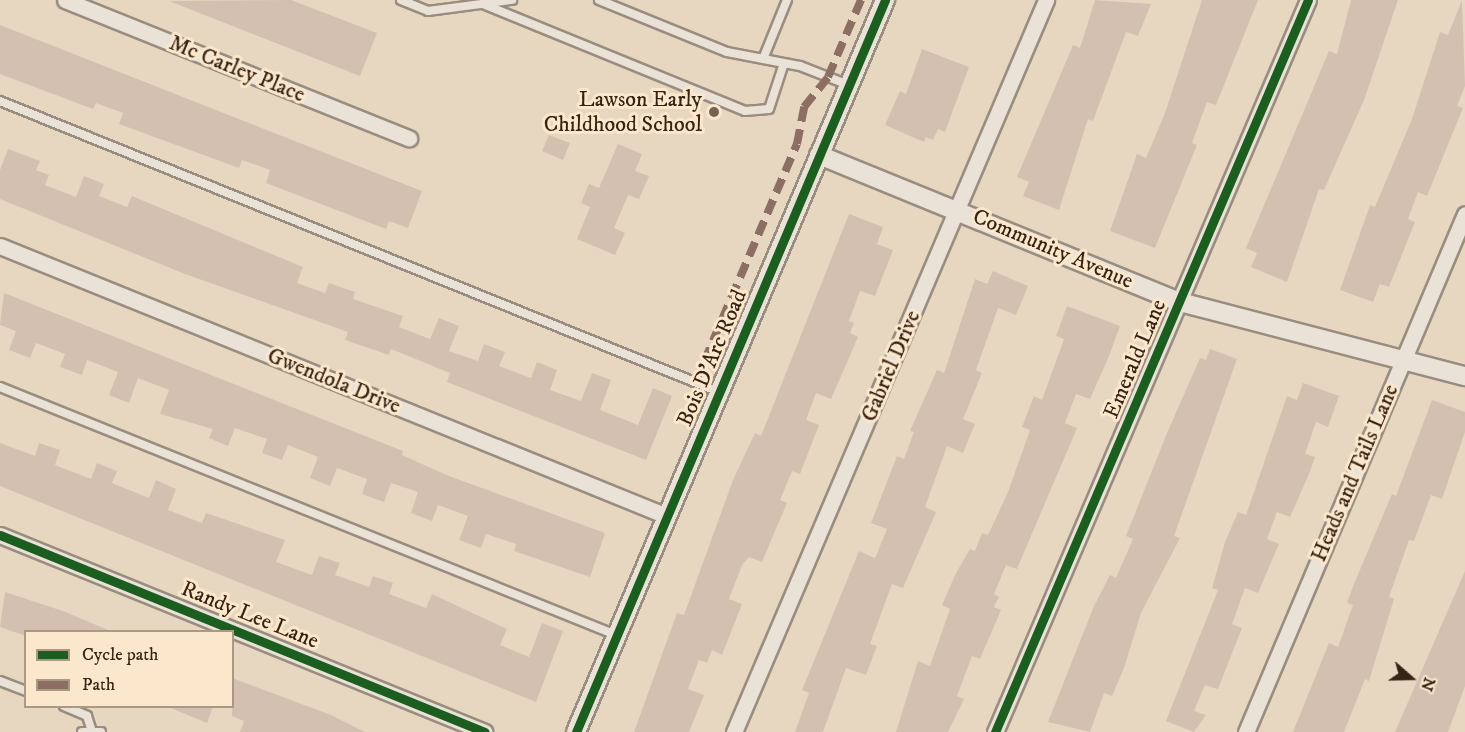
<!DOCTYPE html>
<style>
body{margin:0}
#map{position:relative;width:1465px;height:732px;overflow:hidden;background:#e7d7c0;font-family:"IM FELL DW Pica",serif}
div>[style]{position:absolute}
.building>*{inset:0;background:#d4c0b1}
.roads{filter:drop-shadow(2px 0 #998d7f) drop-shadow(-2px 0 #998d7f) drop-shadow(0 2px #998d7f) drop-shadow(0 -2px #998d7f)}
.service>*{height:8px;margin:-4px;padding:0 4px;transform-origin:4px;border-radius:4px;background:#eae2d7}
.minor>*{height:15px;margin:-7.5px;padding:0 7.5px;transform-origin:7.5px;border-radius:7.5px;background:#eae2d7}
.tertiary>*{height:18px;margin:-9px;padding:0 9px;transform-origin:9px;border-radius:9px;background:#eae2d7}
.quiet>*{height:8px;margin-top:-4px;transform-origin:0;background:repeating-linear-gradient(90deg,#8d6e63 0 15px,transparent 0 23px)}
.cycleway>*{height:9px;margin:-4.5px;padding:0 4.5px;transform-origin:4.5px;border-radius:4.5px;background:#1b5e20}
.dots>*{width:16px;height:16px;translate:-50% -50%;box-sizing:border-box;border:3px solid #fae7cc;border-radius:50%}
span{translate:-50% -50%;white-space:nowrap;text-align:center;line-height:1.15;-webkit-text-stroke:6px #fae7cc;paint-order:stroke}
.street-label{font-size:22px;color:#372315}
.poi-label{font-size:22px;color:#372315}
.right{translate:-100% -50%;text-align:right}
.legend{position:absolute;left:24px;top:630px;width:210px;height:78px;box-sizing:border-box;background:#fae7cc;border:2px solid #ac9983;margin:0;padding:8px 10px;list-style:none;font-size:18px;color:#372315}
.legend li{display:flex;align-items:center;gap:12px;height:30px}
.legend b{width:30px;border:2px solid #ac9983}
.north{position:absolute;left:1381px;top:648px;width:60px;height:60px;-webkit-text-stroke:4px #fae7cc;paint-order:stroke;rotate:110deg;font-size:16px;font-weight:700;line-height:24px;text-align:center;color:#372315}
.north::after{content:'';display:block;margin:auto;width:21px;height:27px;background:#372315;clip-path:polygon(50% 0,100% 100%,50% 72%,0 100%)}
</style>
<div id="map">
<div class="building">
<div style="clip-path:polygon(291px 0,377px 33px,360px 76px,169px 1px)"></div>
<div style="clip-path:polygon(1095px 0,1151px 4px,1138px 36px,1126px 32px,1093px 121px,1088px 119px,1059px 210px,1023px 196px,1029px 182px,1017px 177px,1073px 45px,1080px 48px)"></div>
<div style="clip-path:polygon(1202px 0,1258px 0,1216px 105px,1207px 102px,1192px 143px,1197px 145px,1155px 248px,1110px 231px,1137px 154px,1146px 158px,1165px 113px)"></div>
<div style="clip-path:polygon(1351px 0,1398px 0,1364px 100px,1324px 190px,1319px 189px,1287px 282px,1251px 267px,1257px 253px,1246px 248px,1329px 51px,1337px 54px)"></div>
<div style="clip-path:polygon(1462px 0,1465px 86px,1457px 106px,1463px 108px,1427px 196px,1418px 192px,1408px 219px,1415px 222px,1389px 287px,1380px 284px,1373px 302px,1340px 290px,1370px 205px,1375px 207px,1412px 119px,1440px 32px,1448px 35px)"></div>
<div style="clip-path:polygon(0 25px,422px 191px,408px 228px,389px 221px,386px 229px,266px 183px,270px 170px,242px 160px,239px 168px,119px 124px,123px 113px,96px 103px,93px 109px,0 74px)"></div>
<div style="clip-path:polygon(922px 49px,969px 67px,945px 132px,938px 129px,933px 140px,926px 137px,924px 142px,885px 125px,900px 91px,906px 94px)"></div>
<div style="clip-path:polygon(549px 135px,570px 143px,563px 160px,542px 151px)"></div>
<div style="clip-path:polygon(618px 144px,642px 154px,635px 171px,649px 176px,639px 199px,628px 195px,614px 228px,625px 233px,615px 255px,577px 239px,590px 207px,581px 203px,589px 184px,599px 188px)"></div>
<div style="clip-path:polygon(8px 149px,40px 161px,36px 170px,49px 175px,45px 185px,76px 197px,84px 176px,104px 184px,99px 196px,127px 207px,132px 196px,303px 267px,297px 283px,325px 293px,329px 283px,355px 292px,353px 299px,403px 316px,399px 327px,430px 339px,439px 318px,459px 326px,449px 351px,478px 361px,484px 344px,505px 352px,499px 366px,531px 378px,537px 362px,557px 370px,550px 390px,581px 401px,592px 373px,611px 380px,600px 410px,638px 425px,653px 388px,672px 396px,646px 460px,447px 382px,450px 373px,391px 349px,389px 355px,345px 340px,348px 332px,185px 274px,0 199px,0 170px)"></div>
<div style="clip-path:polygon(849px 214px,883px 227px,877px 244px,893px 250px,875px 296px,860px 291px,849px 321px,854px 323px,850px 333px,858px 337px,831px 399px,816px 393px,806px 420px,819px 425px,800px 474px,792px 471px,780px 500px,787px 503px,762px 562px,749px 557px,742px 565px,729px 599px,742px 604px,722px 655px,712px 650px,707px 663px,699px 660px,688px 689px,704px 695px,689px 732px,634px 732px,677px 613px,684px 615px,733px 480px,755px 433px,761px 436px)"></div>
<div style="clip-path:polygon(993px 271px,1028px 286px,1016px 315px,998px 308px,976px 370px,982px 373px,963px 419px,975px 424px,963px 453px,947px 446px,925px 507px,936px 512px,903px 588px,892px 584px,870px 644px,877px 646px,866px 675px,846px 668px,823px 732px,795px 732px,809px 693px,802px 690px,859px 551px,875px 558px,887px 529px,871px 523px,897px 456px,904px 459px,914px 432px,910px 431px,937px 370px,944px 373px,975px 279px,987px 284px)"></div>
<div style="clip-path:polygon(4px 293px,403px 451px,402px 455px,449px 476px,605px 533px,590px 577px,514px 551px,516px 544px,486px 534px,481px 548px,459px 540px,468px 516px,438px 505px,432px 521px,411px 513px,418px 492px,391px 483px,384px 502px,362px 494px,367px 479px,337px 468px,330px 486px,310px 478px,318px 457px,288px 445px,282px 460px,262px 453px,267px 439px,235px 428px,228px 446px,209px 438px,213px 429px,160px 414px,169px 390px,138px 378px,129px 403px,109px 395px,118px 372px,87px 360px,82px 375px,60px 367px,65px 354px,36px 343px,30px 358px,9px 350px,16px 331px,0 325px)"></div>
<div style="clip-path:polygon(1067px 306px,1120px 326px,1109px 356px,1090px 399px,1076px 394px,1065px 423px,1077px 428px,1017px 569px,1006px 565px,994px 594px,999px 597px,994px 607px,1001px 610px,980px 659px,972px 656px,957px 696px,964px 699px,948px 732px,896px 732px,918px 661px,930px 666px,950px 609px,942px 605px,956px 573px,970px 549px,975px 551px,982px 533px,988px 535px,1008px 492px,1030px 430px,1022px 427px,1034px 396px,1042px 400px,1064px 339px,1056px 336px)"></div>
<div style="clip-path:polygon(1210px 349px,1237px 359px,1174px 536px,1180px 538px,1141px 613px,1124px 668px,1112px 696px,1104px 693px,1090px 732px,1048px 722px,1094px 606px,1110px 575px,1116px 578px,1133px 539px,1126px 536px,1167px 433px,1200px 358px,1206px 360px)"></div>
<div style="clip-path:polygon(1303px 383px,1339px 396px,1328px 427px,1316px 422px,1305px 454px,1315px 457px,1309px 474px,1290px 517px,1277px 512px,1267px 539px,1279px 544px,1258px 593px,1245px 588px,1232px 624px,1242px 628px,1218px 689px,1205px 685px,1194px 711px,1206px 715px,1194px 732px,1166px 721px,1218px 590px,1212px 588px,1225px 542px,1238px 512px,1246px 515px,1287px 396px,1297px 400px)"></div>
<div style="clip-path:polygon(1432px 400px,1465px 412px,1465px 432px,1442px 499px,1431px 495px,1414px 541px,1409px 540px,1389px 597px,1394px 599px,1369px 681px,1365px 679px,1344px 732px,1293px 732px,1329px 643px,1338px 647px,1353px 605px,1347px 603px,1354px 584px,1392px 494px,1396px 496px)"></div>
<div style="clip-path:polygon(0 443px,35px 456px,39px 443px,60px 450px,55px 465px,91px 479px,97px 463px,117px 471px,112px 483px,149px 498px,156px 480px,176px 489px,168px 510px,202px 523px,206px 513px,285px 540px,276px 562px,312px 575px,319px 556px,340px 563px,335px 575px,369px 587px,373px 576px,393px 583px,389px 594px,426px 608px,432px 594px,507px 629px,500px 645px,529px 657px,542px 623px,563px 631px,536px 702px,0 486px)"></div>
<div style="clip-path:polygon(1465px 571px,1465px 686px,1448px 732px,1395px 732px)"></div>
<div style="clip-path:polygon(5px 592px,63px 611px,113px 632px,26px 632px,26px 636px,0 627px)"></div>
<div style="clip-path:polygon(232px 678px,331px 715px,365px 732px,240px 732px,244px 721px,232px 716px)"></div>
<div style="clip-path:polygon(166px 706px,213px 706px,207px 723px)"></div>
</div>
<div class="roads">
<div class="service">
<div style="left:401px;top:0;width:29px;rotate:22deg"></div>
<div style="left:428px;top:11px;width:85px;rotate:-7.5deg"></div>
<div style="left:599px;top:0;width:138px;rotate:22.1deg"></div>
<div style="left:727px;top:52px;width:74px;rotate:10.9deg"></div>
<div style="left:800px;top:66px;width:53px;rotate:21.2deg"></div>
<div style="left:483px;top:4px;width:283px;rotate:22.2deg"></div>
<div style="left:745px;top:111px;width:24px;rotate:-5deg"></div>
<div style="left:769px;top:109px;width:48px;rotate:-71.9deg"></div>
<div style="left:763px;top:59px;width:64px;rotate:-67.9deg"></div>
<div style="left:0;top:101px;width:776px;rotate:22.03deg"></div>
<div style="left:0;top:387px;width:664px;rotate:21.93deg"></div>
<div style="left:0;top:681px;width:28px;rotate:21deg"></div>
<div style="left:64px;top:706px;width:25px;rotate:23deg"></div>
<div style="left:87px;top:716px;width:13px;rotate:72deg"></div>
<div style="left:82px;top:732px;width:19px"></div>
</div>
<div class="minor">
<div style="left:65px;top:0;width:371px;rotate:21.9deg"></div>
<div style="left:0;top:246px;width:720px;rotate:22.04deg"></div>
<div style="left:0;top:535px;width:523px;rotate:22.11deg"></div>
<div style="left:734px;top:732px;width:796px;rotate:-66.91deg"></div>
<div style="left:995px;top:732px;width:796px;rotate:-66.85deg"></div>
<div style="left:1246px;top:732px;width:562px;rotate:-67.08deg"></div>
</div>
<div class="tertiary">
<div style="left:819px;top:155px;width:390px;rotate:22.2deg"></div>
<div style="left:1180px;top:302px;width:294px;rotate:14.6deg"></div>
<div style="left:576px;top:732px;width:795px;rotate:-67.11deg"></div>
</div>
</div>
<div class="quiet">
<div style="left:695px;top:383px;width:260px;rotate:-66.9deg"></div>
<div style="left:797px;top:144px;width:38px;rotate:-79deg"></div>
<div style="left:804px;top:107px;width:38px;rotate:-51deg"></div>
<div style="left:828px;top:77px;width:84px;rotate:-66.8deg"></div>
</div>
<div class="cycleway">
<div style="left:0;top:535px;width:523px;rotate:22.11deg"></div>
<div style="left:576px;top:732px;width:795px;rotate:-67.11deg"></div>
<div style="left:995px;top:732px;width:796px;rotate:-66.85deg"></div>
</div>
<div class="dots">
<div style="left:714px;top:112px;background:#756251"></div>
</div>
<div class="street-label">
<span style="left:237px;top:69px;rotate:22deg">Mc Carley Place</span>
<span style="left:1053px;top:249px;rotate:23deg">Community Avenue</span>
<span style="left:712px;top:358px;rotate:-67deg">Bois D'Arc Road</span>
<span style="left:1135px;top:359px;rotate:-67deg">Emerald Lane</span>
<span style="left:891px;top:366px;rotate:-67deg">Gabriel Drive</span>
<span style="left:334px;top:381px;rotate:22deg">Gwendola Drive</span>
<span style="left:1355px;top:473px;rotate:-67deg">Heads and Tails Lane</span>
<span style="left:250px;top:615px;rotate:22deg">Randy Lee Lane</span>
</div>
<div class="poi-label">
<span class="right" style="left:702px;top:112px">Lawson Early<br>Childhood School</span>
</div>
<ul class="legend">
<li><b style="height:8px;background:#1b5e20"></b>Cycle path</li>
<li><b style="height:8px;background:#8d6e63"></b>Path</li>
</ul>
<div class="north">N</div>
</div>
